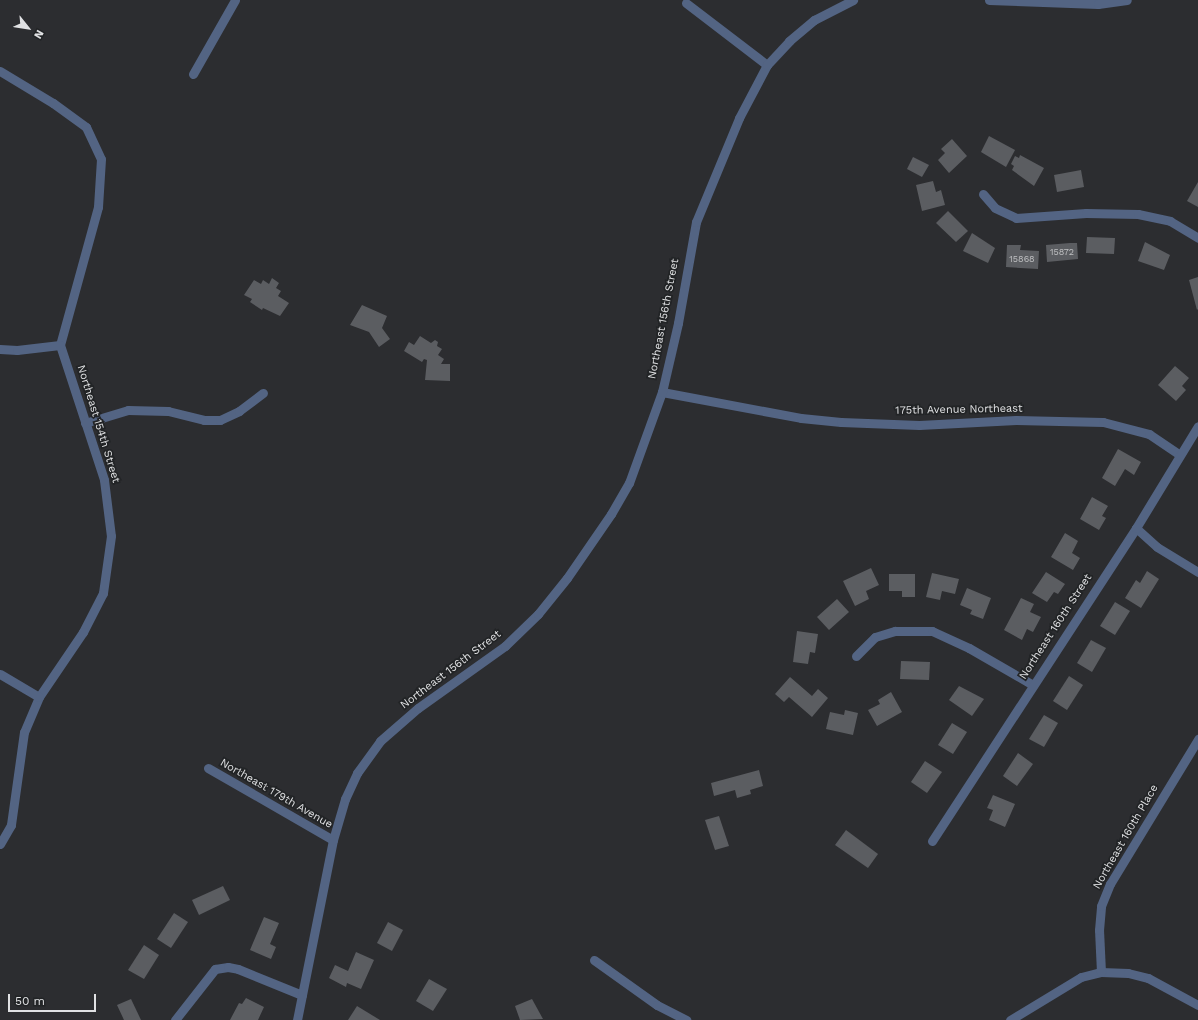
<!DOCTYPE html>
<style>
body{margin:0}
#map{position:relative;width:1198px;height:1020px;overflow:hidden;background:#2c2d30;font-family:"Work Sans",sans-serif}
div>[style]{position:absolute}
.building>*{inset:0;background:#5b5d61}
.street>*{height:9px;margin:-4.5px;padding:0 4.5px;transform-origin:4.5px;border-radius:4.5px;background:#536483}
span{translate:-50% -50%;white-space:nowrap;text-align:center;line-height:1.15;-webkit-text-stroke:3.5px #222426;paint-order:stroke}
.number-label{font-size:9px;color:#bfc0c2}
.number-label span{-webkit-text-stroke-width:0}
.street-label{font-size:11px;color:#e0e1e3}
.north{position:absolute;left:8px;top:8px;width:40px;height:40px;-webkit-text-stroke:3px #222426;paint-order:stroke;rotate:120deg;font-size:11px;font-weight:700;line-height:16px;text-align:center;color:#e0e1e3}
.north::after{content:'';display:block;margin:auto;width:14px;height:18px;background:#e0e1e3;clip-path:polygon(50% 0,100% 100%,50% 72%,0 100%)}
.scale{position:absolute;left:8px;top:994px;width:88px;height:18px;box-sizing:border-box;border:2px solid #e0e1e3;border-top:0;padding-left:5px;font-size:12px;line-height:14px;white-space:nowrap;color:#e0e1e3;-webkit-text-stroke:3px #222426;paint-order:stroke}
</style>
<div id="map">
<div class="building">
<div style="clip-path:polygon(989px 136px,1015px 150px,1006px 167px,981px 152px)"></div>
<div style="clip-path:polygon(952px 139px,967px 156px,949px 173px,938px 160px,945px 153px,941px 149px)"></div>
<div style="clip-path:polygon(1020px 155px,1044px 168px,1034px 186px,1012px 170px,1014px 166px,1011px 164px,1015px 156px,1019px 158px)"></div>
<div style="clip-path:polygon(913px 157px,929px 165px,922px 177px,907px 169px)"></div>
<div style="clip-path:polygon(1081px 170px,1084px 187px,1057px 192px,1054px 175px)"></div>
<div style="clip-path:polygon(933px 181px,936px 192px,941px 190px,945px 205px,922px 211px,916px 185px)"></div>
<div style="clip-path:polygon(1198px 182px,1198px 207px,1187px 201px)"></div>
<div style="clip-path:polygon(948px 211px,968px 231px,956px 242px,936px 223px)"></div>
<div style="clip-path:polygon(972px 233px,995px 248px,988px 263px,963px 251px)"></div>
<div style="clip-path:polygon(1087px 237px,1115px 238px,1114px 254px,1086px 253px)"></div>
<div style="clip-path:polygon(1145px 242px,1170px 255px,1164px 270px,1138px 261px)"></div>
<div style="clip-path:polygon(1070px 243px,1077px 243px,1078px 259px,1047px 262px,1046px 245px)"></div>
<div style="clip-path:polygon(1007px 245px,1021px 245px,1020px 250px,1039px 251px,1038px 269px,1006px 267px)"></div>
<div style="clip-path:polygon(1198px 277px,1198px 309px,1197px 310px,1189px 280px)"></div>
<div style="clip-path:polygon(272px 278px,279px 283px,276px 288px,281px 291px,278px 296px,289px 303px,280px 316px,263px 308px,262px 310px,250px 302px,252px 299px,244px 295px,254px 280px,261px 284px,263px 280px,269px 284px)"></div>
<div style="clip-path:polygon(362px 305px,387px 316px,382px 328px,390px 339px,379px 347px,369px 332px,350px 325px)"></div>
<div style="clip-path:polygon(420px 336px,431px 343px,435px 340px,438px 342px,437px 346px,442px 349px,438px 355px,444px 359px,441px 364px,450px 364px,450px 381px,425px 380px,427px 360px,424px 359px,422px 362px,404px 351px,409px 342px,414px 345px)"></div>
<div style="clip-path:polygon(1175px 366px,1189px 378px,1182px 386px,1186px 390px,1176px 401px,1158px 385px)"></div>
<div style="clip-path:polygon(1118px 449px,1141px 462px,1134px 475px,1125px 469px,1115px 486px,1102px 478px)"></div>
<div style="clip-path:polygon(1092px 497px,1108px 506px,1102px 516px,1106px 518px,1099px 530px,1080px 519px)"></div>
<div style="clip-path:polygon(1065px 533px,1078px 541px,1072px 553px,1080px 558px,1073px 570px,1051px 557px)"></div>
<div style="clip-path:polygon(871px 568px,879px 585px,866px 591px,869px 599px,855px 606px,843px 581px)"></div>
<div style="clip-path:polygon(1147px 571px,1159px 579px,1141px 608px,1125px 598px,1136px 580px,1140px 583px)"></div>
<div style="clip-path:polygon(1046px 572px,1065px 584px,1058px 594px,1054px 592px,1047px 602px,1032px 593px)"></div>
<div style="clip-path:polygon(932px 573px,959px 579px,955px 594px,942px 591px,940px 600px,926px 597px)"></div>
<div style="clip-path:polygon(889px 574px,915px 574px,915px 597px,902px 597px,902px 591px,889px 591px)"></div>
<div style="clip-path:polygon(967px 588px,991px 598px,983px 619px,970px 614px,972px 610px,960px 605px)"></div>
<div style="clip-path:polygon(1021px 598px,1034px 604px,1030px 612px,1041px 617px,1033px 632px,1027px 629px,1022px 640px,1004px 630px)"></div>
<div style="clip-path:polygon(837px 599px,849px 612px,829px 630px,817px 617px)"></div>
<div style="clip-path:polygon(1115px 602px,1130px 611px,1115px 635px,1100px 626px)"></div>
<div style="clip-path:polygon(797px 631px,818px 634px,815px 653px,810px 652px,808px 664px,793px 662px)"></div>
<div style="clip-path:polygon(1091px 640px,1106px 648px,1092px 672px,1077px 663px)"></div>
<div style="clip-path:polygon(901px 661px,930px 662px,929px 680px,900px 679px)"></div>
<div style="clip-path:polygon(1069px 676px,1083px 685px,1067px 710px,1053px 701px)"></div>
<div style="clip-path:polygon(790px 677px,812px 696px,818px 689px,828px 698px,812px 717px,789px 697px,784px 702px,775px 694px)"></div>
<div style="clip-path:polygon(959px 686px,984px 699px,972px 716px,949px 700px)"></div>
<div style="clip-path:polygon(891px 692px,902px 712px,877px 726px,868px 710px,880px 704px,878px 700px)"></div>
<div style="clip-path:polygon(845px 710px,858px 713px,853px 735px,826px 729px,830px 712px,844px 715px)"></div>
<div style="clip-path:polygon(1044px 715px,1058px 723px,1044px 747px,1029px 739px)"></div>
<div style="clip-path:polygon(952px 723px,967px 732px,953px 754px,938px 745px)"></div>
<div style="clip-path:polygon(1018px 753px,1033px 764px,1017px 786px,1003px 776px)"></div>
<div style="clip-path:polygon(925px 761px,942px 772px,927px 793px,911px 782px)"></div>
<div style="clip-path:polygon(759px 770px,763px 786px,750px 790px,751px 794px,737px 798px,735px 790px,714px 796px,711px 783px)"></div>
<div style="clip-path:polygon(993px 795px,1015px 804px,1005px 827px,989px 820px,993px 810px,987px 808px)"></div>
<div style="clip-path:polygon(719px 816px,729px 846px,715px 850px,705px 820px)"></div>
<div style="clip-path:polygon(846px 830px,878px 854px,868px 868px,835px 845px)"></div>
<div style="clip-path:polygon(223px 886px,230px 900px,199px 915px,192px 900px)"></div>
<div style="clip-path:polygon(174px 913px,188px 922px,171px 948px,157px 939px)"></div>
<div style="clip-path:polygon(264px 917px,279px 923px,270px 944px,276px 947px,271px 959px,250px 950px)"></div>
<div style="clip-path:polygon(388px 922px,403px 930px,392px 951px,377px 943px)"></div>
<div style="clip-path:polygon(144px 945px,159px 955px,144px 979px,128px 970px)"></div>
<div style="clip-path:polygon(356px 952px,374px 960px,361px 989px,347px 983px,346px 987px,329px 978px,335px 965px,348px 971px)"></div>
<div style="clip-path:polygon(429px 979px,447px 989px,433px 1011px,416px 1001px)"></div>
<div style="clip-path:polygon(246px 998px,264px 1007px,258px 1020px,230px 1020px,239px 1003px,242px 1004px)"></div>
<div style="clip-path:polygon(131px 999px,141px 1020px,124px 1020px,117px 1005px)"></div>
<div style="clip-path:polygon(532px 999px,543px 1019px,520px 1020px,515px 1006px)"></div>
<div style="clip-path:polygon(357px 1006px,380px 1020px,348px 1020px)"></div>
</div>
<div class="street">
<div style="left:989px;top:0;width:109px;rotate:2.1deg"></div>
<div style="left:1098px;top:4px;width:29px;rotate:-8deg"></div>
<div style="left:686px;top:3px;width:102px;rotate:37.4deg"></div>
<div style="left:0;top:71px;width:62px;rotate:31.1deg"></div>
<div style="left:53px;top:103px;width:41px;rotate:36deg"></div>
<div style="left:86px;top:127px;width:35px;rotate:65deg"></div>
<div style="left:101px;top:159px;width:48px;rotate:93.6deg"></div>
<div style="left:98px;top:207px;width:143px;rotate:105.4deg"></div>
<div style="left:60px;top:345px;width:142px;rotate:71.9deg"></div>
<div style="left:104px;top:480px;width:56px;rotate:82.9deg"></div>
<div style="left:111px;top:536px;width:58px;rotate:98deg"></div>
<div style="left:103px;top:593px;width:44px;rotate:117.1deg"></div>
<div style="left:83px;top:632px;width:78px;rotate:124.1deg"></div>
<div style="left:39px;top:697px;width:38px;rotate:113deg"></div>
<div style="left:24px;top:732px;width:94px;rotate:98deg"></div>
<div style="left:11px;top:825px;width:22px;rotate:120deg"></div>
<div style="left:193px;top:74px;width:85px;rotate:-60.4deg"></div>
<div style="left:983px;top:194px;width:18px;rotate:49deg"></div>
<div style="left:995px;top:208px;width:23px;rotate:25deg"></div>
<div style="left:1016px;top:218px;width:70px;rotate:-4.1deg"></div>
<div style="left:1086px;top:213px;width:52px;rotate:1.1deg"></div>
<div style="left:1138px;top:214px;width:33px;rotate:12deg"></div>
<div style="left:1170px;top:221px;width:33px;rotate:31deg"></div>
<div style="left:0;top:349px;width:17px;rotate:3deg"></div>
<div style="left:17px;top:350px;width:43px;rotate:-6.6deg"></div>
<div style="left:662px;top:392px;width:141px;rotate:10.6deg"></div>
<div style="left:801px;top:418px;width:40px;rotate:5.7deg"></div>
<div style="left:841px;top:422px;width:78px;rotate:2.2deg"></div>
<div style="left:919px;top:425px;width:97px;rotate:-3deg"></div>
<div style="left:1016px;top:420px;width:87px;rotate:1.3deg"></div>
<div style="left:1103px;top:422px;width:48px;rotate:14.6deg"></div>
<div style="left:1149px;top:434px;width:37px;rotate:34deg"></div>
<div style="left:85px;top:423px;width:45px;rotate:-16.8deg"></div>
<div style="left:128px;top:410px;width:40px;rotate:1.4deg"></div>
<div style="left:168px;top:411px;width:37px;rotate:14deg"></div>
<div style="left:204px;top:420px;width:16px"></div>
<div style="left:220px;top:420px;width:21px;rotate:-25deg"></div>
<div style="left:239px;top:411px;width:30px;rotate:-37deg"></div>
<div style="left:1136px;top:528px;width:28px;rotate:42deg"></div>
<div style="left:1157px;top:547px;width:48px;rotate:31.4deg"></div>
<div style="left:856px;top:656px;width:27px;rotate:-45deg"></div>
<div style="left:875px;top:637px;width:21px;rotate:-17deg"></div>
<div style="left:895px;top:631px;width:37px"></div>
<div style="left:932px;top:631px;width:41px;rotate:24.7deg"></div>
<div style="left:969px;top:648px;width:74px;rotate:30deg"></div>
<div style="left:0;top:674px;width:45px;rotate:30.5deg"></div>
<div style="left:208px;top:768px;width:144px;rotate:29.9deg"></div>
<div style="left:932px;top:841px;width:374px;rotate:-56.9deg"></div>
<div style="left:1136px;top:528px;width:119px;rotate:-58.7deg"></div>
<div style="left:594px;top:960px;width:77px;rotate:35.5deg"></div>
<div style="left:657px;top:1005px;width:33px;rotate:27deg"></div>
<div style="left:1101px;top:972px;width:27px;rotate:2deg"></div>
<div style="left:1128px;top:973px;width:21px;rotate:14deg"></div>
<div style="left:1148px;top:978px;width:57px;rotate:28.4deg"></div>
<div style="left:175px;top:1020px;width:65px;rotate:-51.9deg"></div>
<div style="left:215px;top:969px;width:13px;rotate:-9deg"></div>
<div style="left:228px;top:967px;width:10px;rotate:11deg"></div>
<div style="left:238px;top:969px;width:69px;rotate:22.1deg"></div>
<div style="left:297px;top:1020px;width:184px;rotate:-78.7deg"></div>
<div style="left:333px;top:840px;width:43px;rotate:-73.7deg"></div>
<div style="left:345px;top:799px;width:29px;rotate:-65deg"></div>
<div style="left:357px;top:773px;width:39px;rotate:-54deg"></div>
<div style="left:380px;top:741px;width:50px;rotate:-41deg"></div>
<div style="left:418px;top:708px;width:107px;rotate:-35.5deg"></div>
<div style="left:505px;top:646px;width:46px;rotate:-44.1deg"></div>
<div style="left:538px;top:614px;width:46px;rotate:-51.1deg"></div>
<div style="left:567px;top:578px;width:78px;rotate:-55.5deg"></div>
<div style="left:611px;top:514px;width:36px;rotate:-60deg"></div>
<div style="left:629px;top:483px;width:97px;rotate:-70.1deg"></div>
<div style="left:662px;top:392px;width:71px;rotate:-76.9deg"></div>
<div style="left:678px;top:323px;width:103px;rotate:-79.9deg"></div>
<div style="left:696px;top:222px;width:113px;rotate:-67.5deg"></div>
<div style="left:739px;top:118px;width:60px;rotate:-62.2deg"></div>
<div style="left:767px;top:65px;width:33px;rotate:-47deg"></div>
<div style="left:789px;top:41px;width:33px;rotate:-40deg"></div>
<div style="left:814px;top:20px;width:44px;rotate:-27.1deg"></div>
<div style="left:1010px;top:1020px;width:83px;rotate:-31.2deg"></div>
<div style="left:1081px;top:977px;width:21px;rotate:-14deg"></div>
<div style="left:1101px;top:972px;width:42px;rotate:-92.7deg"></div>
<div style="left:1099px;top:930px;width:24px;rotate:-85deg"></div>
<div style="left:1101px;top:906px;width:24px;rotate:-68deg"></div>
<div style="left:1110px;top:884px;width:170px;rotate:-58.7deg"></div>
</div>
<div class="number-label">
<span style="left:1062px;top:252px">15872</span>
<span style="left:1022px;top:259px">15868</span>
</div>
<div class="street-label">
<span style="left:664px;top:319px;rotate:-79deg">Northeast 156th Street</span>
<span style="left:959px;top:410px;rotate:-1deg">175th Avenue Northeast</span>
<span style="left:98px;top:424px;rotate:73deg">Northeast 154th Street</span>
<span style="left:1056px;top:627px;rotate:-57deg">Northeast 160th Street</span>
<span style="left:451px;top:670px;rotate:-37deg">Northeast 156th Street</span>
<span style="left:276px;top:794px;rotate:30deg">Northeast 179th Avenue</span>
<span style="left:1126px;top:837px;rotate:-60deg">Northeast 160th Place</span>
</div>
<div class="north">N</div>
<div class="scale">50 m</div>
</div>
